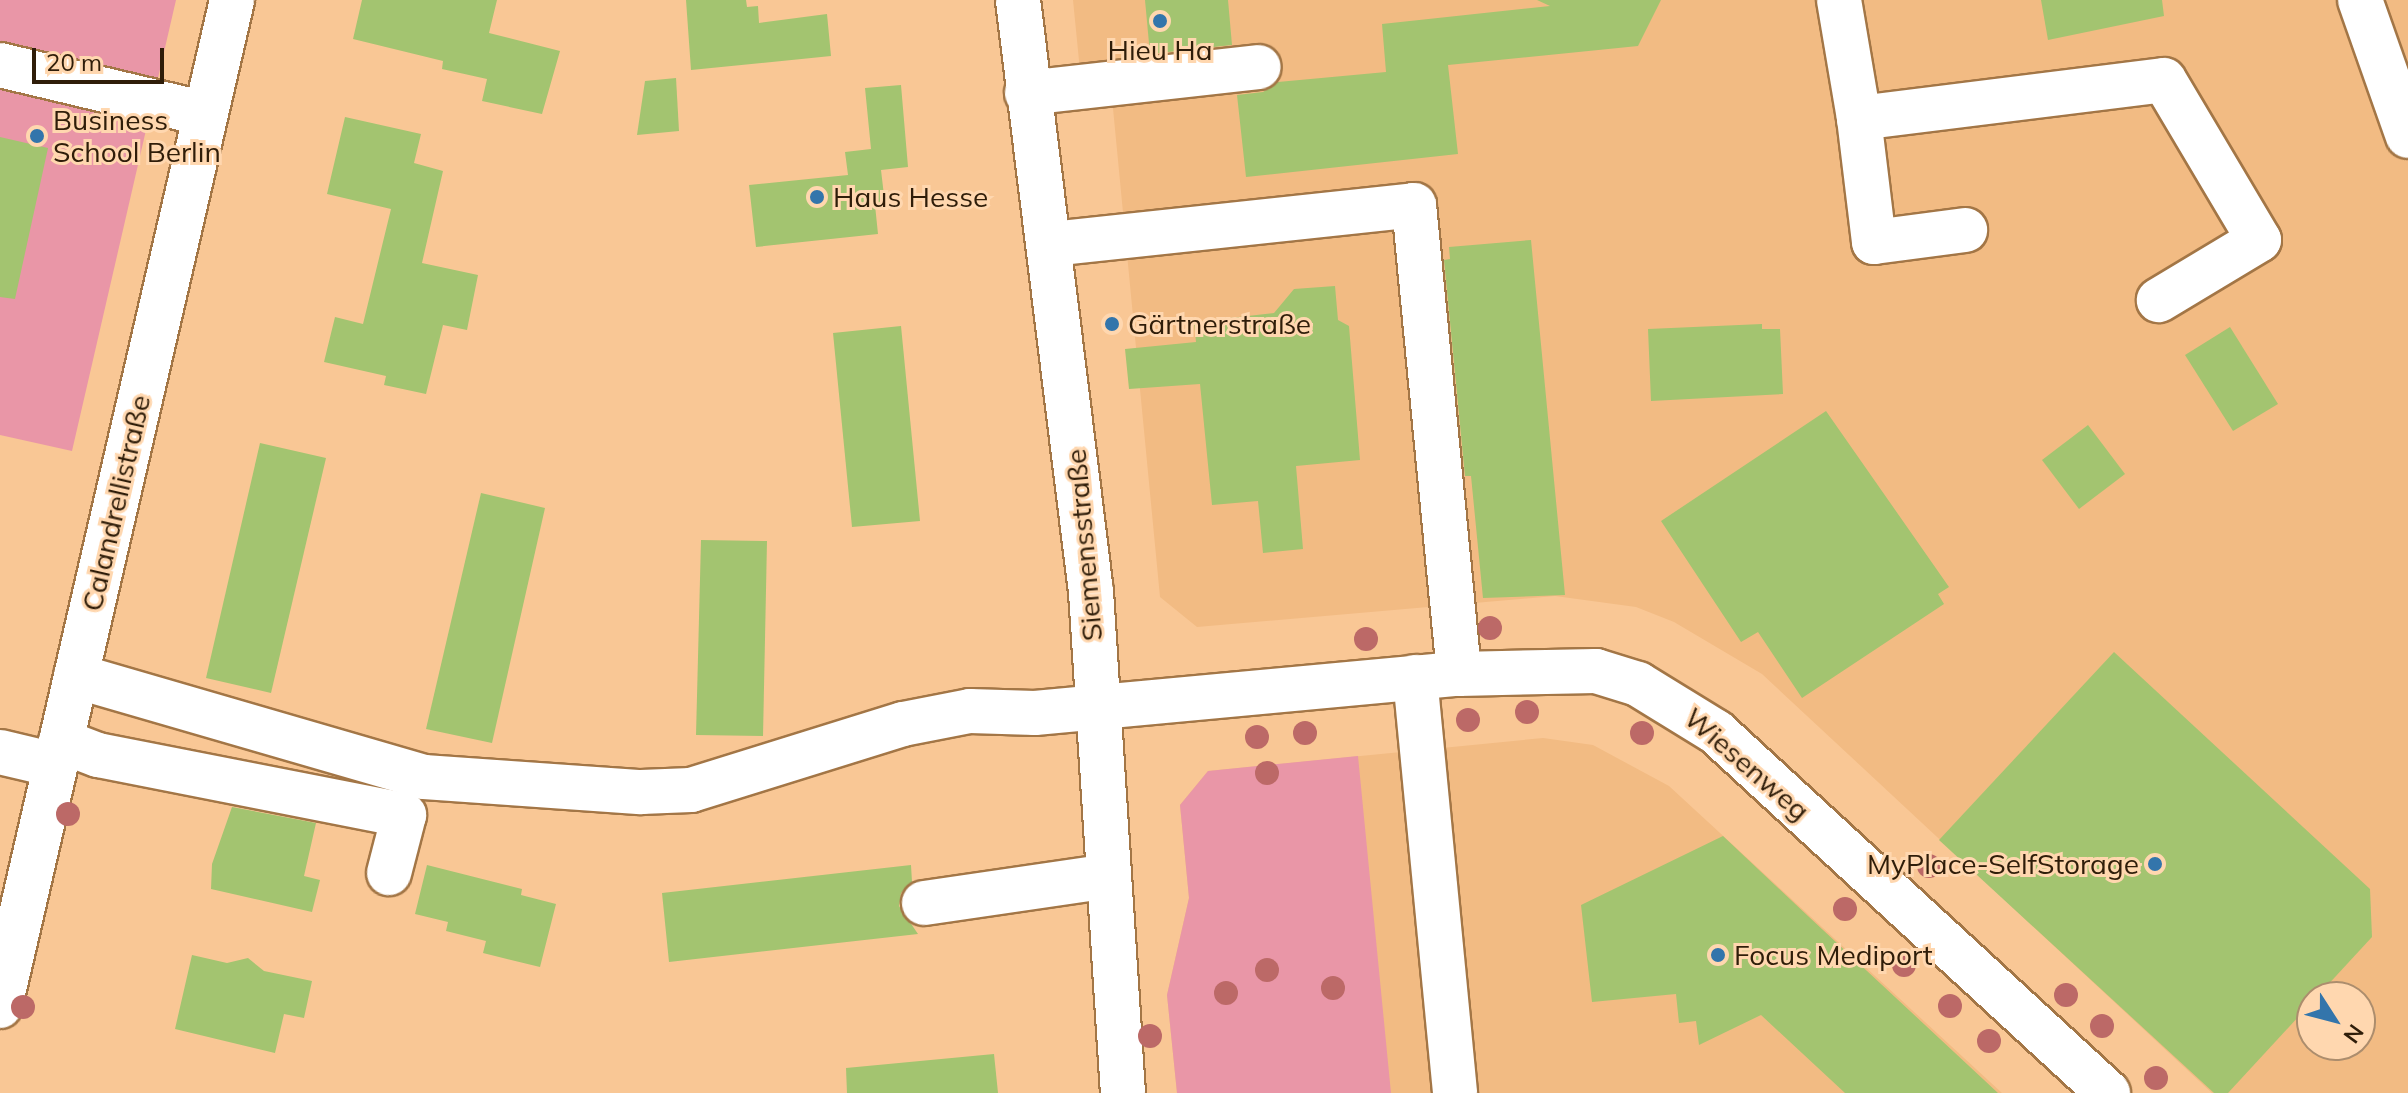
<!DOCTYPE html>
<meta charset="utf-8">
<style>
body{margin:0}
#map{position:relative;width:2408px;height:1093px;overflow:hidden;background:#f9c795;font-family:Mulish,sans-serif}
div>[style]{position:absolute}
.built>*{inset:0;background:#f2bb83}
.green>*{inset:0;background:#e996a7}
.building>*{inset:0;background:#a3c470}
.roads{filter:drop-shadow(2px 0 #a37646) drop-shadow(-2px 0 #a37646) drop-shadow(0 2px #a37646) drop-shadow(0 -2px #a37646)}
.minor>*{height:44px;margin:-22px;padding:0 22px;transform-origin:22px;border-radius:22px;background:#fff}
.trees>*{width:24px;height:24px;margin:-12px;border-radius:50%;background:#bc6967}
.dots>*{width:22px;height:22px;translate:-50% -50%;box-sizing:border-box;border:4px solid #ffd7af;border-radius:50%}
span{translate:-50% -50%;white-space:nowrap;text-align:center;line-height:1.15;-webkit-text-stroke:6px #ffd7af;paint-order:stroke}
.poi-label{font-size:28px;color:#2f1d09}
.left{translate:0 -50%;text-align:left}
.right{translate:-100% -50%;text-align:right}
.street-label{font-size:28px;color:#2f1d09}
.north{position:absolute;left:2296px;top:981px;width:80px;height:80px;box-sizing:border-box;background:#ffd7af;border:2px solid #ac8d6d;border-radius:50%;rotate:126deg;font-size:22px;font-weight:700;line-height:32px;text-align:center;color:#2f1d09}
.north::after{content:'';display:block;margin:auto;width:28px;height:36px;background:#3375ab;clip-path:polygon(50% 0,100% 100%,50% 72%,0 100%)}
.scale{position:absolute;left:32px;top:48px;width:132px;height:36px;box-sizing:border-box;border:4px solid #2f1d09;border-top:0;padding-left:10px;font-size:24px;line-height:28px;white-space:nowrap;color:#2f1d09;-webkit-text-stroke:6px #ffd7af;paint-order:stroke}
</style>
<div id="map">
<div class="built">
<div style="clip-path:polygon(evenodd,1073px 0,2408px 0,2408px 1093px,2212px 1093px,1762px 674px,1674px 622px,1636px 607px,1555px 596px,1197px 627px,1160px 597px,1112px 98px,1083px 101px,1073px 0,2312px 997px,2360px 997px,2360px 1045px,2312px 1045px,2312px 997px)"></div>
<div style="clip-path:polygon(1543px 738px,1593px 745px,1669px 786px,2002px 1093px,1177px 1093px,1167px 995px,1189px 898px,1180px 805px,1208px 771px)"></div>
</div>
<div class="green">
<div style="clip-path:polygon(0 0,176px 0,72px 451px,0 435px)"></div>
<div style="clip-path:polygon(1358px 756px,1391px 1093px,1177px 1093px,1167px 995px,1189px 898px,1180px 805px,1208px 771px)"></div>
</div>
<div class="building">
<div style="clip-path:polygon(362px 0,497px 0,489px 33px,560px 51px,542px 114px,482px 101px,487px 79px,442px 69px,443px 61px,353px 39px)"></div>
<div style="clip-path:polygon(686px 0,746px 0,747px 7px,758px 6px,759px 23px,827px 14px,831px 56px,691px 70px)"></div>
<div style="clip-path:polygon(1145px 0,1228px 0,1232px 45px,1150px 54px)"></div>
<div style="clip-path:polygon(1537px 0,1661px 0,1638px 46px,1448px 65px,1458px 154px,1246px 177px,1237px 95px,1263px 92px,1278px 82px,1386px 72px,1382px 24px,1550px 6px)"></div>
<div style="clip-path:polygon(2041px 0,2162px 0,2164px 16px,2048px 40px)"></div>
<div style="clip-path:polygon(676px 78px,679px 131px,637px 135px,645px 81px)"></div>
<div style="clip-path:polygon(901px 85px,908px 167px,881px 170px,885px 204px,875px 205px,878px 234px,756px 247px,749px 185px,848px 175px,845px 152px,871px 149px,865px 88px)"></div>
<div style="clip-path:polygon(345px 117px,421px 134px,414px 163px,443px 171px,422px 263px,478px 275px,467px 330px,443px 325px,426px 394px,384px 385px,386px 376px,324px 362px,335px 317px,363px 324px,391px 209px,327px 194px)"></div>
<div style="clip-path:polygon(0 137px,48px 148px,15px 299px,0 297px)"></div>
<div style="clip-path:polygon(1531px 240px,1565px 595px,1483px 598px,1471px 476px,1465px 476px,1444px 260px,1450px 259px,1449px 247px)"></div>
<div style="clip-path:polygon(1335px 286px,1338px 320px,1349px 326px,1360px 460px,1296px 466px,1303px 549px,1263px 553px,1258px 501px,1212px 505px,1200px 384px,1129px 389px,1125px 349px,1196px 342px,1194px 322px,1274px 313px,1294px 289px)"></div>
<div style="clip-path:polygon(1762px 324px,1762px 329px,1780px 329px,1783px 394px,1651px 401px,1648px 329px)"></div>
<div style="clip-path:polygon(901px 326px,920px 521px,852px 527px,833px 333px)"></div>
<div style="clip-path:polygon(2230px 327px,2278px 404px,2233px 431px,2185px 355px)"></div>
<div style="clip-path:polygon(1826px 411px,1949px 587px,1938px 594px,1944px 604px,1802px 698px,1758px 632px,1741px 642px,1661px 521px)"></div>
<div style="clip-path:polygon(2088px 425px,2125px 474px,2079px 509px,2042px 460px)"></div>
<div style="clip-path:polygon(260px 443px,326px 458px,271px 693px,206px 678px)"></div>
<div style="clip-path:polygon(481px 493px,545px 508px,492px 743px,426px 729px)"></div>
<div style="clip-path:polygon(701px 540px,767px 541px,763px 736px,696px 735px)"></div>
<div style="clip-path:polygon(2114px 652px,2370px 889px,2372px 937px,2228px 1093px,2214px 1093px,1939px 840px)"></div>
<div style="clip-path:polygon(232px 807px,316px 823px,304px 876px,320px 880px,312px 912px,211px 889px,212px 864px)"></div>
<div style="clip-path:polygon(1723px 836px,1808px 916px,1998px 1093px,1845px 1093px,1761px 1015px,1699px 1045px,1696px 1021px,1679px 1023px,1676px 994px,1592px 1002px,1581px 905px)"></div>
<div style="clip-path:polygon(427px 865px,522px 889px,521px 895px,556px 904px,540px 967px,483px 953px,486px 941px,446px 931px,448px 922px,415px 914px)"></div>
<div style="clip-path:polygon(911px 865px,912px 882px,901px 893px,899px 906px,918px 934px,669px 962px,662px 893px)"></div>
<div style="clip-path:polygon(192px 955px,227px 963px,248px 958px,264px 971px,312px 981px,304px 1018px,284px 1014px,275px 1053px,175px 1029px)"></div>
<div style="clip-path:polygon(994px 1054px,998px 1093px,847px 1093px,846px 1068px)"></div>
</div>
<div class="roads">
<div class="minor">
<div style="left:1018px;top:0;width:596px;rotate:82.97deg"></div>
<div style="left:1091px;top:592px;width:502px;rotate:86.35deg"></div>
<div style="left:1839px;top:0;width:120px;rotate:80.4deg"></div>
<div style="left:1859px;top:118px;width:307px;rotate:-7.1deg"></div>
<div style="left:2164px;top:80px;width:186px;rotate:59.3deg"></div>
<div style="left:2259px;top:240px;width:117px;rotate:149deg"></div>
<div style="left:2360px;top:0;width:144px;rotate:70.6deg"></div>
<div style="left:0;top:65px;width:211px;rotate:13.4deg"></div>
<div style="left:1027px;top:93px;width:233px;rotate:-6.4deg"></div>
<div style="left:1859px;top:118px;width:125px;rotate:83.1deg"></div>
<div style="left:1874px;top:242px;width:92px;rotate:-7.5deg"></div>
<div style="left:1051px;top:244px;width:365px;rotate:-6.1deg"></div>
<div style="left:1414px;top:205px;width:471px;rotate:84.5deg"></div>
<div style="left:76px;top:676px;width:362px;rotate:16.2deg"></div>
<div style="left:424px;top:777px;width:218px;rotate:4deg"></div>
<div style="left:641px;top:792px;width:50px;rotate:-2.3deg"></div>
<div style="left:691px;top:790px;width:222px;rotate:-17.3deg"></div>
<div style="left:903px;top:724px;width:68px;rotate:-11deg"></div>
<div style="left:970px;top:711px;width:65px;rotate:1.8deg"></div>
<div style="left:1035px;top:713px;width:426px;rotate:-5.3deg"></div>
<div style="left:1459px;top:674px;width:137px;rotate:-1.3deg"></div>
<div style="left:1596px;top:671px;width:44px;rotate:17.2deg"></div>
<div style="left:1638px;top:684px;width:92px;rotate:31.6deg"></div>
<div style="left:1716px;top:732px;width:533px;rotate:42.64deg"></div>
<div style="left:1415px;top:677px;width:418px;rotate:84.5deg"></div>
<div style="left:61px;top:741px;width:40px;rotate:21deg"></div>
<div style="left:98px;top:755px;width:312px;rotate:11.1deg"></div>
<div style="left:404px;top:815px;width:60px;rotate:104.5deg"></div>
<div style="left:0;top:752px;width:57px;rotate:13.3deg"></div>
<div style="left:924px;top:903px;width:186px;rotate:-8.3deg"></div>
<div style="left:0;top:1006px;width:1032px;rotate:-77.01deg"></div>
</div>
</div>
<div class="trees">
<div style="left:1490px;top:628px"></div>
<div style="left:1366px;top:639px"></div>
<div style="left:1527px;top:712px"></div>
<div style="left:1468px;top:720px"></div>
<div style="left:1305px;top:733px"></div>
<div style="left:1642px;top:733px"></div>
<div style="left:1257px;top:737px"></div>
<div style="left:1267px;top:773px"></div>
<div style="left:68px;top:814px"></div>
<div style="left:1929px;top:866px"></div>
<div style="left:1845px;top:909px"></div>
<div style="left:1904px;top:965px"></div>
<div style="left:1267px;top:970px"></div>
<div style="left:1333px;top:988px"></div>
<div style="left:1226px;top:993px"></div>
<div style="left:2066px;top:995px"></div>
<div style="left:1950px;top:1006px"></div>
<div style="left:23px;top:1007px"></div>
<div style="left:2102px;top:1026px"></div>
<div style="left:1150px;top:1036px"></div>
<div style="left:1989px;top:1041px"></div>
<div style="left:2156px;top:1078px"></div>
</div>
<div class="dots">
<div style="left:1160px;top:21px;background:#3375ab"></div>
<div style="left:37px;top:136px;background:#3375ab"></div>
<div style="left:817px;top:197px;background:#3375ab"></div>
<div style="left:1112px;top:324px;background:#3375ab"></div>
<div style="left:2155px;top:864px;background:#3375ab"></div>
<div style="left:1718px;top:955px;background:#3375ab"></div>
</div>
<div class="poi-label">
<span style="left:1160px;top:50px">Hieu Ha</span>
<span class="left" style="left:53px;top:136px">Business<br>School Berlin</span>
<span class="left" style="left:833px;top:197px">Haus Hesse</span>
<span class="left" style="left:1128px;top:324px">Gärtnerstraße</span>
<span class="right" style="left:2139px;top:864px">MyPlace-SelfStorage</span>
<span class="left" style="left:1734px;top:955px">Focus Mediport</span>
</div>
<div class="street-label">
<span style="left:116px;top:503px;rotate:-77deg">Calandrellistraße</span>
<span style="left:1084px;top:545px;rotate:-95deg">Siemensstraße</span>
<span style="left:1747px;top:764px;rotate:41deg">Wiesenweg</span>
</div>
<div class="north">N</div>
<div class="scale">20 m</div>
</div>
